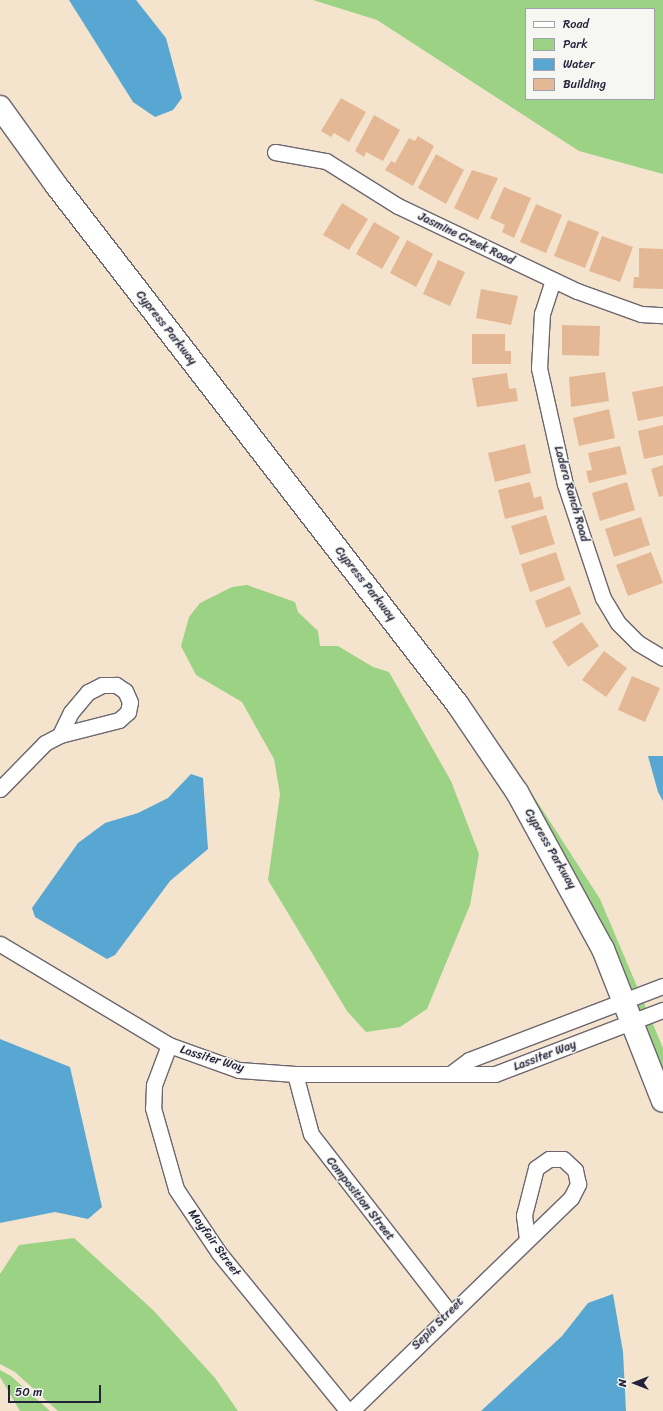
<!DOCTYPE html>
<style>
body{margin:0}
#map{position:relative;width:663px;height:1411px;overflow:hidden;background:#f4e4ce;font-family:Sriracha,sans-serif}
div>[style]{position:absolute}
.green>*{inset:0;background:#9cd284}
.water>*{inset:0;background:#58a6d2}
.building>*{inset:0;background:#e5b895}
.roads{filter:drop-shadow(1px 0 #6c666e) drop-shadow(-1px 0 #6c666e) drop-shadow(0 1px #6c666e) drop-shadow(0 -1px #6c666e)}
.minor>*{height:15px;margin:-7.5px;padding:0 7.5px;transform-origin:7.5px;border-radius:7.5px;background:#fff}
.primary>*{height:22px;margin:-11px;padding:0 11px;transform-origin:11px;border-radius:11px;background:#fff}
span{translate:-50% -50%;white-space:nowrap;text-align:center;line-height:1.15;-webkit-text-stroke:3px #f6f6f2;paint-order:stroke}
.street-label{font-size:12px;color:#22223b}
.legend{position:absolute;left:525px;top:8px;width:130px;height:92px;box-sizing:border-box;background:#f6f6f2;border:1px solid #a1a1a9;margin:0;padding:5px 7px;list-style:none;font-size:12px;color:#22223b}
.legend li{display:flex;align-items:center;gap:8px;height:20px}
.legend b{width:20px;border:1px solid #a1a1a9}
.north{position:absolute;left:615px;top:1363px;width:40px;height:40px;-webkit-text-stroke:3px #f6f6f2;paint-order:stroke;rotate:270deg;font-size:11px;font-weight:700;line-height:16px;text-align:center;color:#22223b}
.north::after{content:'';display:block;margin:auto;width:14px;height:18px;background:#22223b;clip-path:polygon(50% 0,100% 100%,50% 72%,0 100%)}
.scale{position:absolute;left:8px;top:1385px;width:93px;height:18px;box-sizing:border-box;border:2px solid #22223b;border-top:0;padding-left:5px;font-size:12px;line-height:14px;white-space:nowrap;color:#22223b;-webkit-text-stroke:3px #f6f6f2;paint-order:stroke}
</style>
<div id="map">
<div class="green">
<div style="clip-path:polygon(evenodd,313px 0,663px 0,663px 174px,579px 151px,377px 20px,313px 0,526px 9px,654px 9px,654px 99px,526px 99px,526px 9px)"></div>
<div style="clip-path:polygon(247px 585px,295px 602px,298px 612px,318px 631px,320px 646px,338px 646px,373px 667px,389px 672px,451px 781px,479px 854px,470px 905px,427px 1009px,400px 1027px,366px 1032px,347px 1011px,268px 880px,280px 794px,274px 759px,242px 702px,196px 675px,181px 646px,189px 617px,200px 603px,232px 587px)"></div>
<div style="clip-path:polygon(435px 663px,507px 755px,600px 899px,663px 1048px,663px 1078px)"></div>
<div style="clip-path:polygon(74px 1238px,153px 1310px,215px 1378px,238px 1411px,58px 1411px,15px 1372px,0 1364px,0 1274px,19px 1245px)"></div>
<div style="clip-path:polygon(0 1370px,11px 1376px,50px 1411px,20px 1411px,0 1377px)"></div>
</div>
<div class="water">
<div style="clip-path:polygon(69px 0,136px 0,166px 38px,182px 98px,173px 110px,155px 117px,133px 102px)"></div>
<div style="clip-path:polygon(648px 756px,663px 756px,663px 801px,658px 792px)"></div>
<div style="clip-path:polygon(191px 774px,203px 778px,208px 849px,170px 881px,115px 955px,107px 959px,35px 917px,32px 908px,78px 843px,105px 823px,138px 813px,168px 798px)"></div>
<div style="clip-path:polygon(0 1039px,70px 1067px,102px 1207px,88px 1219px,55px 1212px,0 1223px)"></div>
<div style="clip-path:polygon(613px 1294px,623px 1352px,626px 1411px,481px 1411px,562px 1336px,588px 1303px)"></div>
</div>
<div class="building">
<div style="clip-path:polygon(341px 98px,366px 112px,349px 142px,334px 133px,331px 137px,321px 131px)"></div>
<div style="clip-path:polygon(374px 115px,400px 130px,383px 161px,366px 152px,364px 157px,355px 151px)"></div>
<div style="clip-path:polygon(418px 136px,434px 146px,413px 186px,385px 170px,391px 161px,395px 163px,409px 138px,415px 141px)"></div>
<div style="clip-path:polygon(436px 154px,464px 170px,446px 204px,418px 188px)"></div>
<div style="clip-path:polygon(472px 170px,498px 178px,478px 220px,454px 208px)"></div>
<div style="clip-path:polygon(504px 187px,531px 198px,514px 238px,502px 232px,505px 225px,490px 218px)"></div>
<div style="clip-path:polygon(342px 203px,368px 219px,349px 250px,323px 235px)"></div>
<div style="clip-path:polygon(536px 204px,562px 215px,546px 253px,520px 242px)"></div>
<div style="clip-path:polygon(568px 220px,599px 232px,585px 268px,554px 256px)"></div>
<div style="clip-path:polygon(374px 222px,400px 237px,382px 269px,356px 254px)"></div>
<div style="clip-path:polygon(602px 236px,633px 247px,620px 282px,589px 271px)"></div>
<div style="clip-path:polygon(407px 240px,433px 254px,416px 287px,390px 273px)"></div>
<div style="clip-path:polygon(639px 248px,663px 249px,663px 289px,633px 288px,634px 277px,639px 277px)"></div>
<div style="clip-path:polygon(438px 260px,465px 272px,450px 306px,423px 294px)"></div>
<div style="clip-path:polygon(481px 289px,518px 296px,511px 325px,476px 318px)"></div>
<div style="clip-path:polygon(562px 325px,600px 326px,599px 356px,562px 355px)"></div>
<div style="clip-path:polygon(472px 334px,505px 334px,505px 351px,511px 351px,511px 364px,472px 364px)"></div>
<div style="clip-path:polygon(605px 372px,609px 401px,571px 407px,569px 377px)"></div>
<div style="clip-path:polygon(507px 373px,509px 389px,516px 388px,518px 401px,477px 407px,472px 378px)"></div>
<div style="clip-path:polygon(663px 386px,663px 416px,638px 421px,632px 392px)"></div>
<div style="clip-path:polygon(609px 409px,615px 438px,579px 446px,573px 418px)"></div>
<div style="clip-path:polygon(663px 425px,663px 455px,644px 459px,638px 431px)"></div>
<div style="clip-path:polygon(525px 444px,531px 473px,495px 482px,488px 453px)"></div>
<div style="clip-path:polygon(620px 446px,627px 474px,589px 483px,586px 471px,592px 470px,588px 453px)"></div>
<div style="clip-path:polygon(663px 465px,663px 496px,659px 497px,651px 469px)"></div>
<div style="clip-path:polygon(530px 482px,534px 498px,541px 496px,544px 509px,505px 519px,498px 490px)"></div>
<div style="clip-path:polygon(627px 482px,635px 510px,600px 521px,592px 493px)"></div>
<div style="clip-path:polygon(546px 515px,555px 544px,520px 555px,511px 526px)"></div>
<div style="clip-path:polygon(641px 517px,650px 545px,614px 557px,605px 529px)"></div>
<div style="clip-path:polygon(556px 552px,565px 580px,530px 592px,521px 564px)"></div>
<div style="clip-path:polygon(651px 552px,663px 583px,628px 596px,616px 565px)"></div>
<div style="clip-path:polygon(570px 586px,581px 614px,546px 628px,535px 601px)"></div>
<div style="clip-path:polygon(582px 622px,599px 646px,568px 667px,552px 642px)"></div>
<div style="clip-path:polygon(604px 651px,627px 668px,606px 697px,582px 680px)"></div>
<div style="clip-path:polygon(632px 676px,660px 688px,645px 722px,618px 710px)"></div>
</div>
<div class="roads">
<div class="minor">
<div style="left:275px;top:152px;width:52px;rotate:10deg"></div>
<div style="left:326px;top:161px;width:85px;rotate:32deg"></div>
<div style="left:398px;top:206px;width:198px;rotate:25.4deg"></div>
<div style="left:577px;top:291px;width:68px;rotate:19.8deg"></div>
<div style="left:641px;top:314px;width:22px;rotate:3deg"></div>
<div style="left:553px;top:280px;width:35px;rotate:108deg"></div>
<div style="left:542px;top:313px;width:55px;rotate:93.1deg"></div>
<div style="left:539px;top:368px;width:119px;rotate:77.4deg"></div>
<div style="left:565px;top:484px;width:120px;rotate:71.6deg"></div>
<div style="left:603px;top:598px;width:29px;rotate:59deg"></div>
<div style="left:618px;top:623px;width:28px;rotate:45deg"></div>
<div style="left:638px;top:643px;width:29px;rotate:31deg"></div>
<div style="left:0;top:789px;width:64px;rotate:-45.6deg"></div>
<div style="left:45px;top:743px;width:17px;rotate:-28deg"></div>
<div style="left:60px;top:735px;width:61px;rotate:-14.3deg"></div>
<div style="left:119px;top:720px;width:12px;rotate:-42deg"></div>
<div style="left:128px;top:712px;width:10px;rotate:-79deg"></div>
<div style="left:130px;top:702px;width:12px;rotate:-114deg"></div>
<div style="left:125px;top:691px;width:11px;rotate:-146deg"></div>
<div style="left:116px;top:685px;width:14px;rotate:180deg"></div>
<div style="left:102px;top:685px;width:16px;rotate:153deg"></div>
<div style="left:88px;top:692px;width:26px;rotate:130deg"></div>
<div style="left:71px;top:712px;width:25px;rotate:116deg"></div>
<div style="left:0;top:944px;width:197px;rotate:30.9deg"></div>
<div style="left:169px;top:1045px;width:74px;rotate:19.7deg"></div>
<div style="left:239px;top:1070px;width:56px;rotate:4.1deg"></div>
<div style="left:295px;top:1074px;width:200px"></div>
<div style="left:495px;top:1074px;width:180px;rotate:-20.9deg"></div>
<div style="left:169px;top:1045px;width:43px;rotate:110.6deg"></div>
<div style="left:154px;top:1085px;width:23px;rotate:92deg"></div>
<div style="left:153px;top:1108px;width:84px;rotate:74.1deg"></div>
<div style="left:176px;top:1189px;width:77px;rotate:56.1deg"></div>
<div style="left:219px;top:1253px;width:204px;rotate:50.8deg"></div>
<div style="left:453px;top:1072px;width:20px;rotate:-37deg"></div>
<div style="left:469px;top:1060px;width:208px;rotate:-20.9deg"></div>
<div style="left:295px;top:1074px;width:62px;rotate:75.1deg"></div>
<div style="left:311px;top:1134px;width:225px;rotate:52.2deg"></div>
<div style="left:351px;top:1411px;width:306px;rotate:-44.1deg"></div>
<div style="left:571px;top:1198px;width:16px;rotate:-63deg"></div>
<div style="left:578px;top:1184px;width:14px;rotate:-102deg"></div>
<div style="left:575px;top:1170px;width:16px;rotate:-137deg"></div>
<div style="left:563px;top:1159px;width:14px;rotate:180deg"></div>
<div style="left:549px;top:1159px;width:16px;rotate:145deg"></div>
<div style="left:536px;top:1168px;width:49px;rotate:104.3deg"></div>
<div style="left:524px;top:1215px;width:23px;rotate:83deg"></div>
</div>
<div class="primary">
<div style="left:0;top:107px;width:96px;rotate:54.3deg"></div>
<div style="left:56px;top:185px;width:657px;rotate:52.29deg"></div>
<div style="left:458px;top:705px;width:105px;rotate:55.9deg"></div>
<div style="left:517px;top:792px;width:179px;rotate:61.3deg"></div>
<div style="left:603px;top:949px;width:163px;rotate:68.5deg"></div>
</div>
</div>
<div class="street-label">
<span style="left:466px;top:239px;rotate:26deg">Jasmine Creek Road</span>
<span style="left:166px;top:328px;rotate:52deg">Cypress Parkway</span>
<span style="left:571px;top:494px;rotate:74deg">Ladera Ranch Road</span>
<span style="left:365px;top:584px;rotate:52deg">Cypress Parkway</span>
<span style="left:550px;top:849px;rotate:60deg">Cypress Parkway</span>
<span style="left:545px;top:1056px;rotate:-21deg">Lassiter Way</span>
<span style="left:212px;top:1059px;rotate:17deg">Lassiter Way</span>
<span style="left:360px;top:1199px;rotate:52deg">Composition Street</span>
<span style="left:214px;top:1243px;rotate:54deg">Mayfair Street</span>
<span style="left:438px;top:1324px;rotate:-45deg">Sepia Street</span>
</div>
<ul class="legend">
<li><b style="height:5px;background:#fff"></b>Road</li>
<li><b style="height:11px;background:#9cd284"></b>Park</li>
<li><b style="height:11px;background:#58a6d2"></b>Water</li>
<li><b style="height:11px;background:#e5b895"></b>Building</li>
</ul>
<div class="north">N</div>
<div class="scale">50 m</div>
</div>
